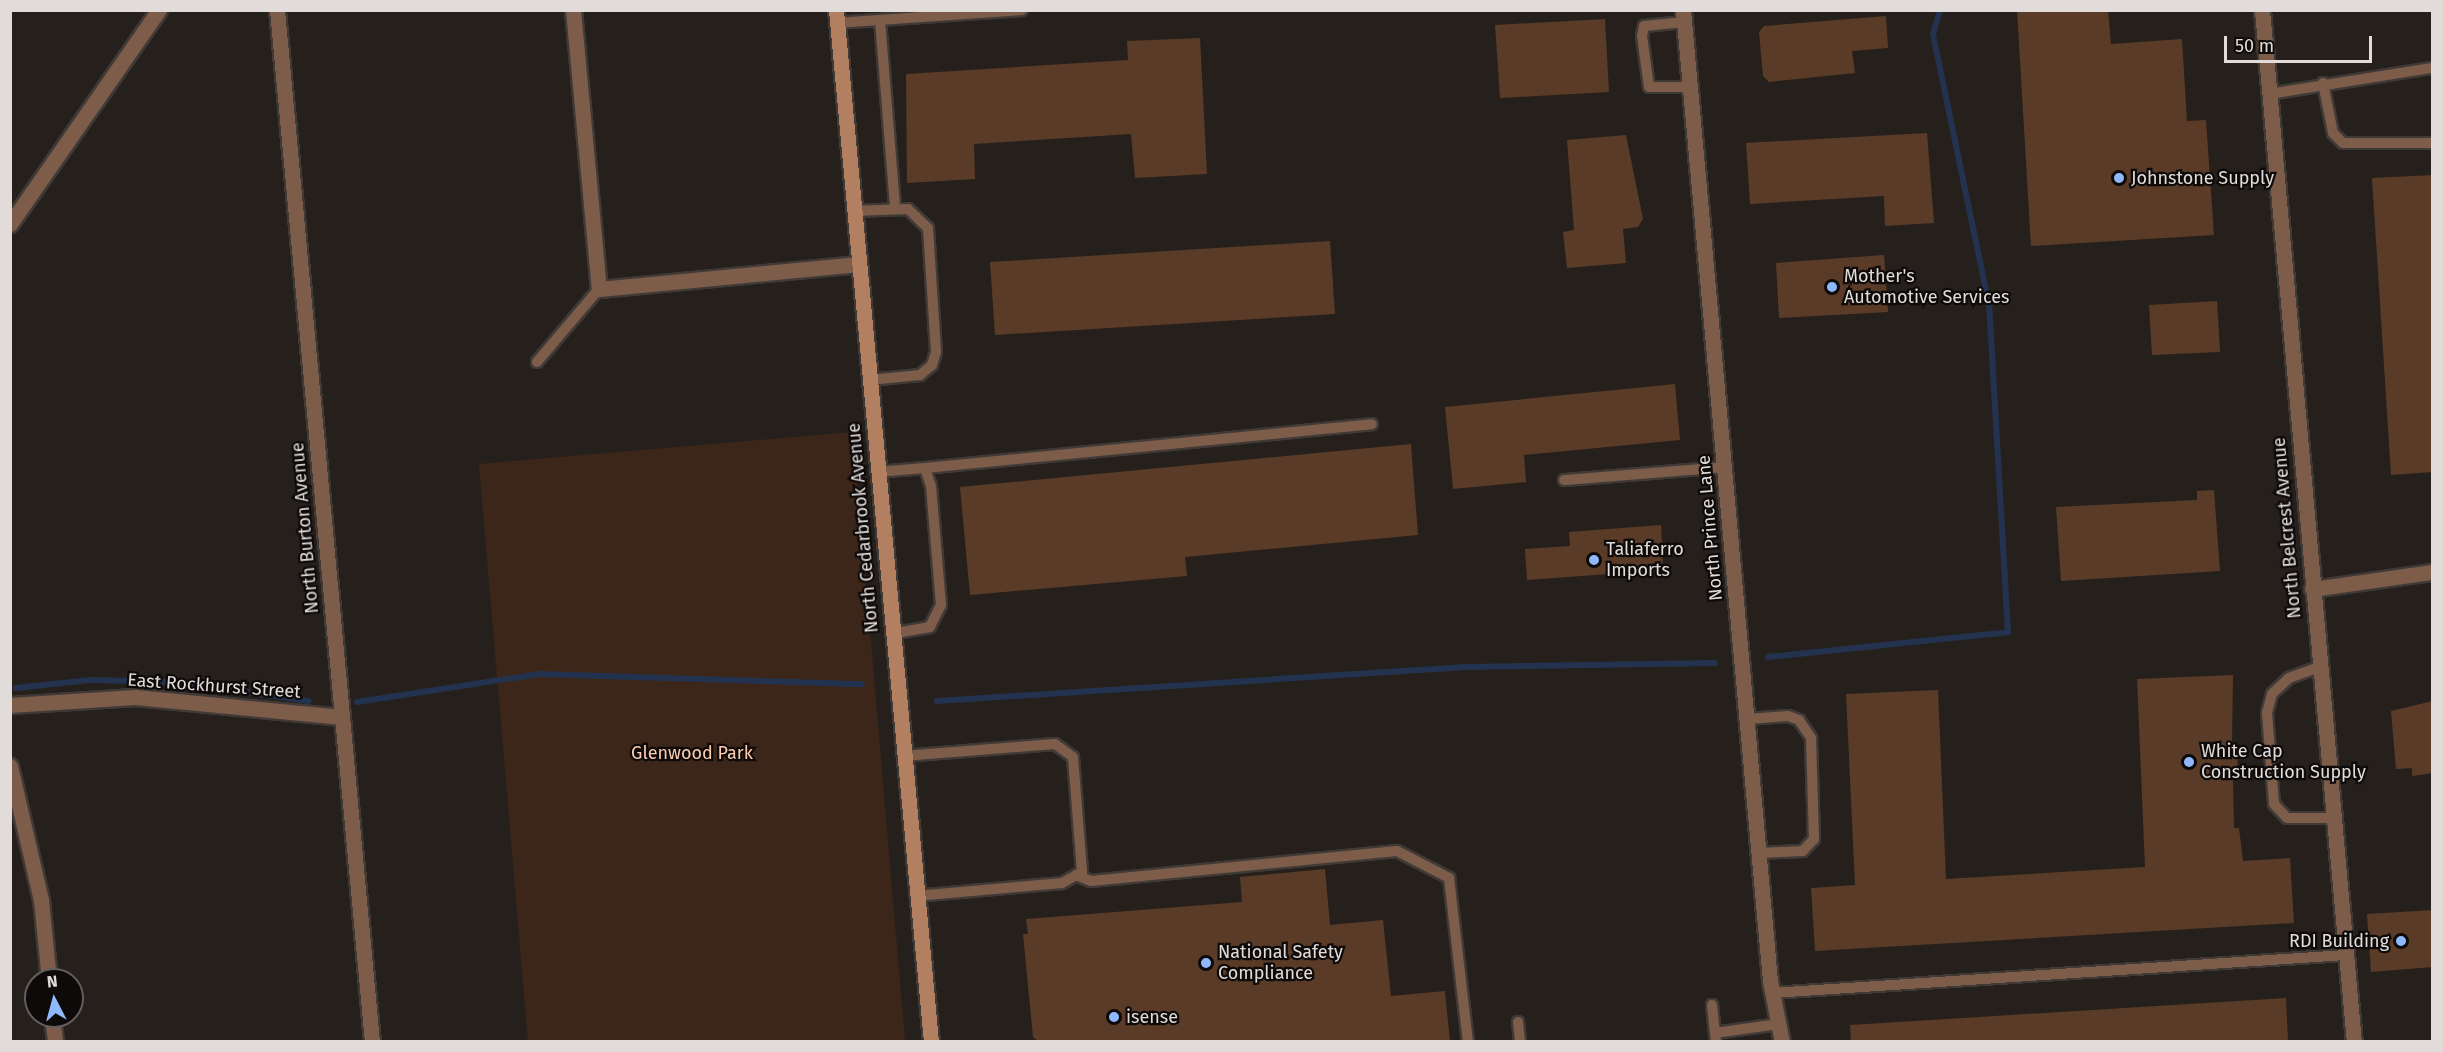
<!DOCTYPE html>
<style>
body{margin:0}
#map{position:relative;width:2443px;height:1052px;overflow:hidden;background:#26201c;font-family:"Fira Sans",sans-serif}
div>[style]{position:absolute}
.green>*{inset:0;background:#3c2619}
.stream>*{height:6px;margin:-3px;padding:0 3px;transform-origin:3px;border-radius:3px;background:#23334f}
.building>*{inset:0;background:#5a3b27}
.roads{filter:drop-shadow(2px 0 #403a37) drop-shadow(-2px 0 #403a37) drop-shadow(0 2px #403a37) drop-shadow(0 -2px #403a37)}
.lane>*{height:10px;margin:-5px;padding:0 5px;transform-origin:5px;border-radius:5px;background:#7d5d4a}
.street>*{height:15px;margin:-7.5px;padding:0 7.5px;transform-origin:7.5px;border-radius:7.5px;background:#7d5d4a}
.secondary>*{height:15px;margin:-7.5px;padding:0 7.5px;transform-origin:7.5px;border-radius:7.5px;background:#b27f60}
.dots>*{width:16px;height:16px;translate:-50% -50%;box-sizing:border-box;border:3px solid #0d0a09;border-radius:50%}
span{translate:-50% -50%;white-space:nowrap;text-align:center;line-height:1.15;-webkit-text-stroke:4.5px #0d0a09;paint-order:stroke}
.poi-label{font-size:18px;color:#e1dcda}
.left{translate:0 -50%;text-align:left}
.right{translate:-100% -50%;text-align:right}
.street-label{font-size:18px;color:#e1dcda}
.park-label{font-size:18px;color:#fdccb0}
.frame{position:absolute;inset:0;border:12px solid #e1dcda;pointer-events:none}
.north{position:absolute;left:24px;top:968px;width:60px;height:60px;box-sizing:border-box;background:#0d0a09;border:2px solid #625e5d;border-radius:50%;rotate:354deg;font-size:16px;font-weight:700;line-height:24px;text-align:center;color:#e1dcda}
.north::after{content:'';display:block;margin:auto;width:21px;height:27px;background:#90b8fd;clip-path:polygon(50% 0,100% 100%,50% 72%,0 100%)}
.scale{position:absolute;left:2224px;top:36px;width:148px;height:27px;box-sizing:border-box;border:3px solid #e1dcda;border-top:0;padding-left:8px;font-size:18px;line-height:21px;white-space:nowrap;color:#e1dcda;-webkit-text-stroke:4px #0d0a09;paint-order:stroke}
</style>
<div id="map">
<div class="green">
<div style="clip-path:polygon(853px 432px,905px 1041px,528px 1041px,479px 464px)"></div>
</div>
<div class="stream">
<div style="left:1768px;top:657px;width:241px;rotate:-5.9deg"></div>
<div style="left:2008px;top:632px;width:328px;rotate:-93.3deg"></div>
<div style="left:1989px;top:305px;width:277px;rotate:-101.7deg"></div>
<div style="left:1933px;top:34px;width:25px;rotate:-74deg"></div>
<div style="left:16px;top:688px;width:74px;rotate:-6.2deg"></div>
<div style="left:90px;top:680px;width:84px;rotate:1.4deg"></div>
<div style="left:174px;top:682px;width:136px;rotate:8deg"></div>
<div style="left:937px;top:701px;width:530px;rotate:-3.68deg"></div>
<div style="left:1466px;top:667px;width:249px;rotate:-0.9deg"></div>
<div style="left:357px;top:702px;width:184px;rotate:-8.7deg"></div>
<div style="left:539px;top:674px;width:323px;rotate:1.8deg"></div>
</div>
<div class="building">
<div style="clip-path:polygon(2017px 10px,2108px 10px,2111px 44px,2182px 39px,2187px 121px,2206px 120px,2214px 235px,2031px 246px)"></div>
<div style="clip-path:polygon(1886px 16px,1888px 48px,1852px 51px,1855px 73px,1769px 82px,1763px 76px,1759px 32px,1764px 26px)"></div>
<div style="clip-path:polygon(1605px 19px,1609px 92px,1500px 98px,1495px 25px)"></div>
<div style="clip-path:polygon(1200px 38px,1207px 174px,1135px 178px,1131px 134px,974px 144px,975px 179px,907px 183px,906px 74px,1128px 60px,1127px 41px)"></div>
<div style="clip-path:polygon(1927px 133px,1934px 223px,1885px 226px,1884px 196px,1750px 204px,1746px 143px)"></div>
<div style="clip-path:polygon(1626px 135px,1643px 219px,1638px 227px,1623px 229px,1626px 263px,1567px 268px,1563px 232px,1574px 230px,1567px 140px)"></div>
<div style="clip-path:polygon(2433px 175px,2433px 472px,2391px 475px,2372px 178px)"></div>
<div style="clip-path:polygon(1330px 241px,1335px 314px,995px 335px,990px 262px)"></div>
<div style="clip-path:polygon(1884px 255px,1888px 312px,1779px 318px,1776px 263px)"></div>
<div style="clip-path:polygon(2217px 301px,2220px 352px,2152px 355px,2149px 305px)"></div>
<div style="clip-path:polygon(1675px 384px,1680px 440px,1524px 455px,1526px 482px,1453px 489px,1445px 407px)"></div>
<div style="clip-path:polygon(1411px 444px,1418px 535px,1185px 557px,1187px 576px,970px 595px,960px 487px)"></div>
<div style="clip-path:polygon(2214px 490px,2220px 571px,2061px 581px,2056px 507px,2197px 500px,2197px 491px)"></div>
<div style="clip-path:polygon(1661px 525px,1663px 570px,1527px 580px,1525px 549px,1570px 546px,1569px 532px)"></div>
<div style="clip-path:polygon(2233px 675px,2232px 744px,2237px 744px,2238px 780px,2233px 780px,2234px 828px,2239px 828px,2243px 861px,2290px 858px,2294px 923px,1815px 951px,1811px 888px,1855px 885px,1846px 694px,1938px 690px,1946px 879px,2145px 867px,2137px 679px)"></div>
<div style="clip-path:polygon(2433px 701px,2433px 773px,2412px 776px,2412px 768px,2396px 769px,2391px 711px)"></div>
<div style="clip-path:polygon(1325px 869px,1330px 925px,1383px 920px,1391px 996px,1445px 991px,1450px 1041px,1038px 1041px,1033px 1037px,1023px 934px,1028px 934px,1026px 919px,1242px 902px,1240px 877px)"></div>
<div style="clip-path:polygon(2433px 910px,2433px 967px,2371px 972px,2367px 914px)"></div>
<div style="clip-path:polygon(2286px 998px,2288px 1041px,1851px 1041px,1850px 1025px)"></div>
</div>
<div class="roads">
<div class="lane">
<div style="left:880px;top:20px;width:187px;rotate:85.4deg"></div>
<div style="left:1684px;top:22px;width:40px;rotate:174.3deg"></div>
<div style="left:1644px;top:26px;width:10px;rotate:101deg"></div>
<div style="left:1642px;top:36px;width:51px;rotate:82.2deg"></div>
<div style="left:1649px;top:87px;width:41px"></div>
<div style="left:837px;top:23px;width:185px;rotate:-4deg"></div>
<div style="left:2323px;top:83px;width:51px;rotate:78.7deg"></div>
<div style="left:2333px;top:133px;width:14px;rotate:45deg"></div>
<div style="left:2343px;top:143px;width:89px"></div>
<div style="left:2269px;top:94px;width:165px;rotate:-9.1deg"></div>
<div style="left:854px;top:211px;width:54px;rotate:-2.1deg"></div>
<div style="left:908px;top:209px;width:28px;rotate:44deg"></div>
<div style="left:928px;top:228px;width:124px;rotate:86.3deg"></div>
<div style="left:936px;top:352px;width:14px;rotate:107deg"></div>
<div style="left:932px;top:365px;width:16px;rotate:140deg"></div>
<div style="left:920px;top:375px;width:51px;rotate:174.4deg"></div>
<div style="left:537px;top:362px;width:96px;rotate:-49.7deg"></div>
<div style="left:925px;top:468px;width:449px;rotate:-5.6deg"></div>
<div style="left:877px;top:472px;width:48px;rotate:-4.8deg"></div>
<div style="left:925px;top:468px;width:19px;rotate:72deg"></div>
<div style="left:931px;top:486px;width:119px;rotate:85.2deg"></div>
<div style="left:941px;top:605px;width:25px;rotate:117deg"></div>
<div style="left:930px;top:627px;width:39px;rotate:170deg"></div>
<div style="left:1564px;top:480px;width:161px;rotate:-4.6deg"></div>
<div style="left:2319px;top:667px;width:32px;rotate:160deg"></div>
<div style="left:2289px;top:678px;width:23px;rotate:137deg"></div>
<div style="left:2272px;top:694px;width:20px;rotate:105deg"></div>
<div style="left:2267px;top:713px;width:91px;rotate:85.6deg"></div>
<div style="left:2274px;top:804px;width:19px;rotate:47deg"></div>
<div style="left:2287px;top:818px;width:46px"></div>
<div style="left:1747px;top:719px;width:41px;rotate:-4.2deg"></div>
<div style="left:1788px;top:716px;width:12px;rotate:20deg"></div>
<div style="left:1799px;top:720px;width:22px;rotate:56deg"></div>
<div style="left:1811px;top:738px;width:101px;rotate:88.3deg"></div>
<div style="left:1814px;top:839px;width:16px;rotate:133deg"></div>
<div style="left:1803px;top:851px;width:44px;rotate:177.4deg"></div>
<div style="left:903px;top:756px;width:152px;rotate:-4.5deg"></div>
<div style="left:1055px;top:744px;width:22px;rotate:36deg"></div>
<div style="left:1073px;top:757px;width:115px;rotate:85.5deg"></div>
<div style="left:1082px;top:872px;width:23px;rotate:151deg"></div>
<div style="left:1062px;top:883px;width:147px;rotate:174.9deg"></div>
<div style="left:1076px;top:875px;width:16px;rotate:22deg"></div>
<div style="left:1091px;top:881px;width:307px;rotate:-5.6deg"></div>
<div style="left:1397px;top:851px;width:59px;rotate:27.4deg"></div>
<div style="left:1449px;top:878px;width:165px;rotate:83.4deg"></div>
<div style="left:1772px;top:993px;width:575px;rotate:-3.79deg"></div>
<div style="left:1712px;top:1005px;width:28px;rotate:84deg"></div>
<div style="left:1518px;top:1022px;width:20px;rotate:84deg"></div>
<div style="left:1716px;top:1042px;width:9px;rotate:-96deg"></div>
<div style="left:1715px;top:1033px;width:64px;rotate:-8.1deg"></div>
</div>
<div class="street">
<div style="left:277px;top:10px;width:1036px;rotate:84.74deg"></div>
<div style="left:573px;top:10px;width:280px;rotate:84.7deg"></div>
<div style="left:599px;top:289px;width:261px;rotate:-5.5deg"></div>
<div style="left:1683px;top:10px;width:975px;rotate:84.88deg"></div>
<div style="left:1770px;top:981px;width:62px;rotate:78.9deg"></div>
<div style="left:2262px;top:10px;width:1036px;rotate:84.91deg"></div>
<div style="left:10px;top:224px;width:261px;rotate:-55.2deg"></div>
<div style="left:2312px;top:589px;width:121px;rotate:-8.1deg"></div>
<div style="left:10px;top:705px;width:125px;rotate:-3.7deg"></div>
<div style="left:135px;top:697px;width:208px;rotate:5.5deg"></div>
<div style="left:10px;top:766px;width:138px;rotate:77deg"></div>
<div style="left:41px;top:900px;width:80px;rotate:84.3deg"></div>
<div style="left:52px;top:1016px;width:26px;rotate:83deg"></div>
</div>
<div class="secondary">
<div style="left:836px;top:10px;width:1036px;rotate:84.74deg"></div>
</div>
</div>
<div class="dots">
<div style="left:2119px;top:178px;background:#90b8fd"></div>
<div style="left:1832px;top:287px;background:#90b8fd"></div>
<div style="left:1594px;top:560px;background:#90b8fd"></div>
<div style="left:2189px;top:762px;background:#90b8fd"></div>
<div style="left:2401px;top:941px;background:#90b8fd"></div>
<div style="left:1206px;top:963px;background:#90b8fd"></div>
<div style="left:1114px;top:1017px;background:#90b8fd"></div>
</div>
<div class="poi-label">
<span class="left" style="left:2131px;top:178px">Johnstone Supply</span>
<span class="left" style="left:1844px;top:287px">Mother's<br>Automotive Services</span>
<span class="left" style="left:1606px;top:560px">Taliaferro<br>Imports</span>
<span class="left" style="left:2201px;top:762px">White Cap<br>Construction Supply</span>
<span class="right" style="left:2389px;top:941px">RDI Building</span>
<span class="left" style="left:1218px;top:963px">National Safety<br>Compliance</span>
<span class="left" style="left:1126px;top:1017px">isense</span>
</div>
<div class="street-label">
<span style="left:305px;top:528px;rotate:-95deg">North Burton Avenue</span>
<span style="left:863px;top:528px;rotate:-95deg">North Cedarbrook Avenue</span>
<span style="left:1710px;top:528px;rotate:-95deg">North Prince Lane</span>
<span style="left:2287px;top:528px;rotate:-95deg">North Belcrest Avenue</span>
<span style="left:214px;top:686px;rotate:4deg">East Rockhurst Street</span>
</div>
<div class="park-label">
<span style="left:692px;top:753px">Glenwood Park</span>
</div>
<div class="frame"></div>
<div class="north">N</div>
<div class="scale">50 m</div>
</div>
